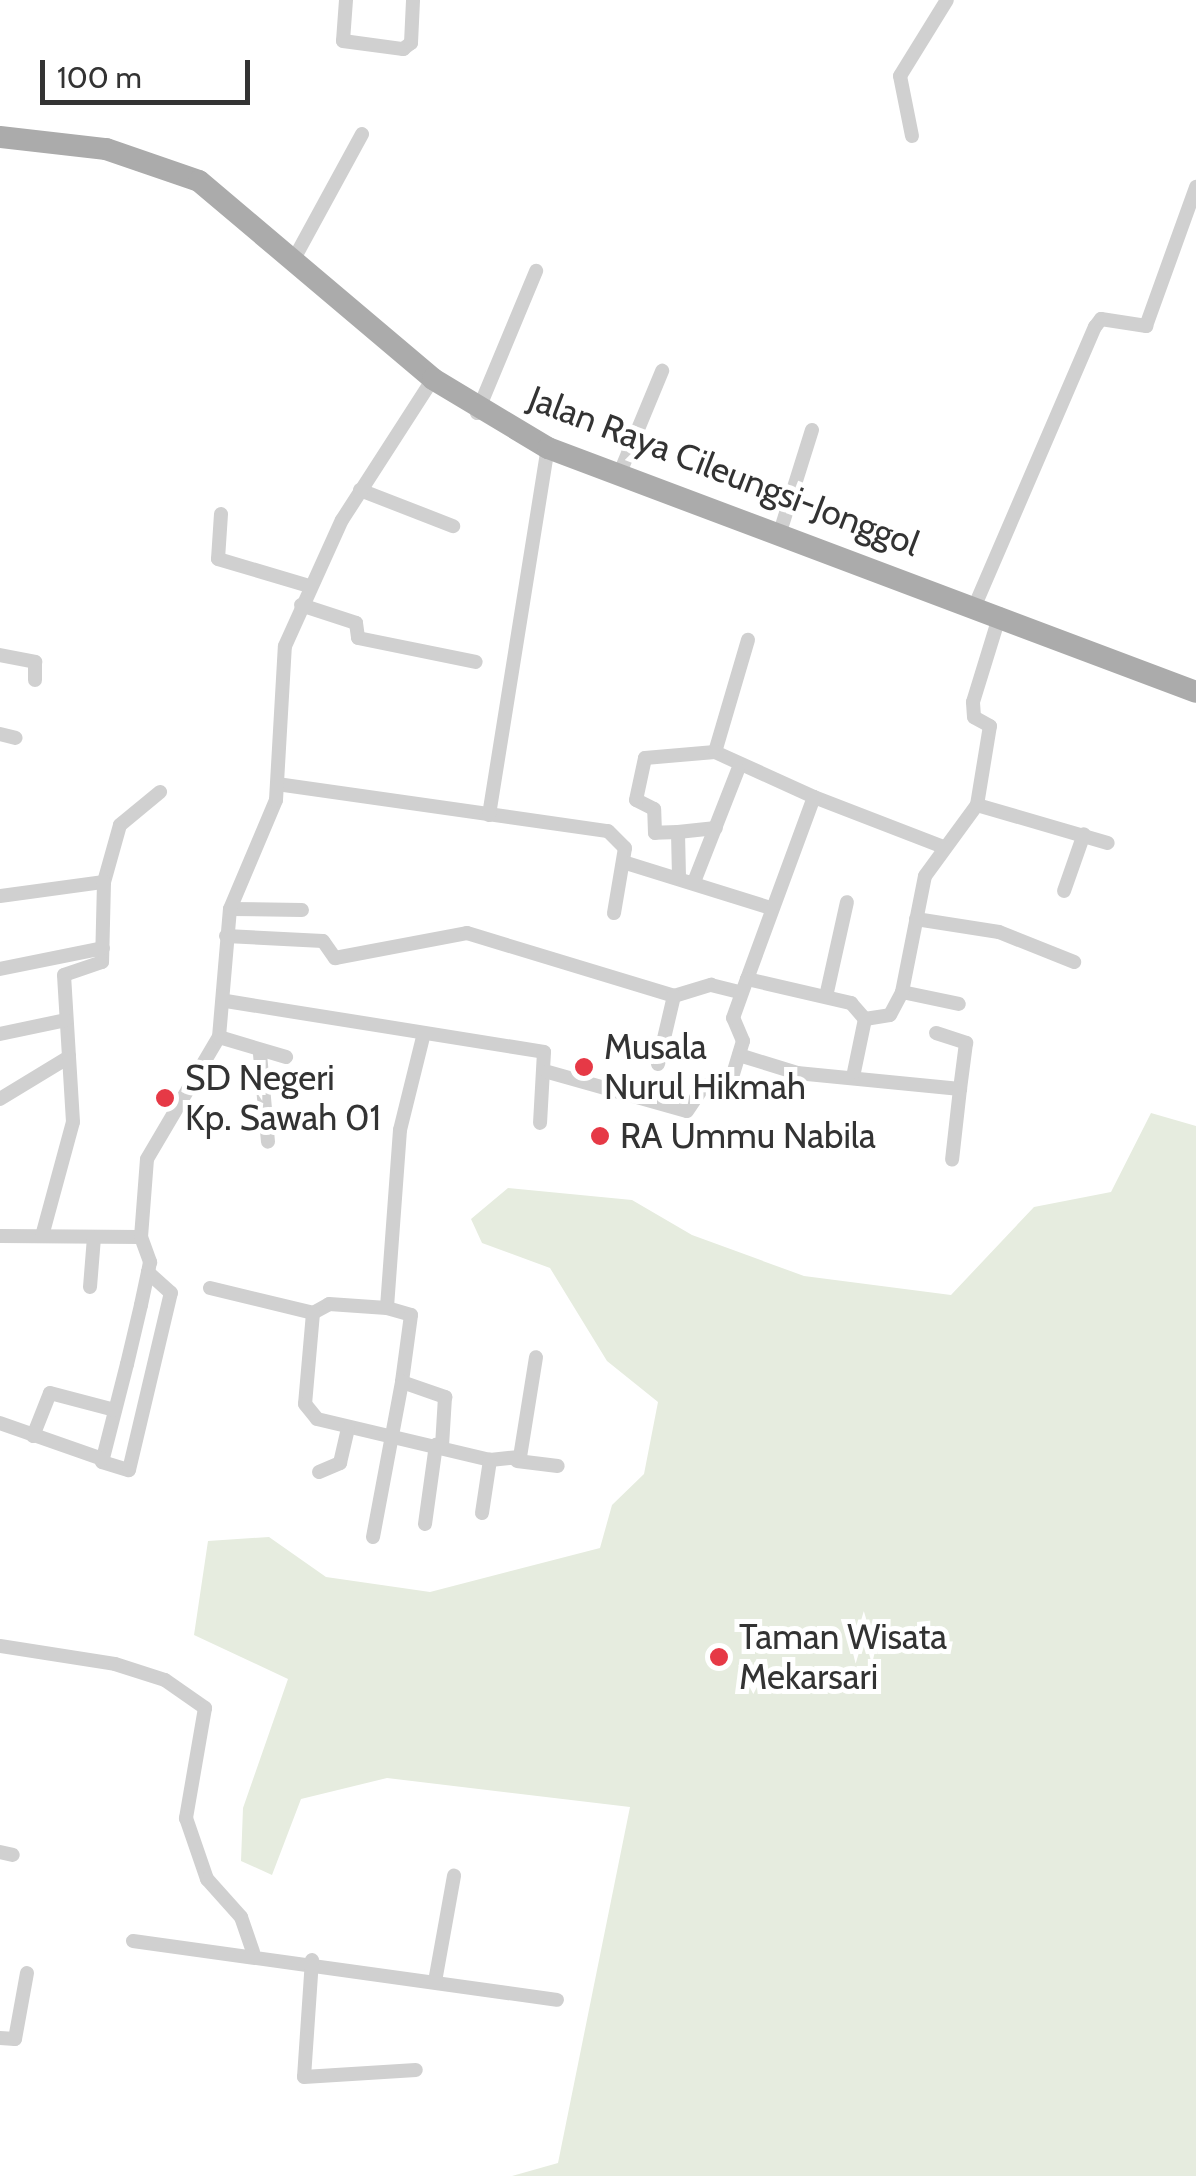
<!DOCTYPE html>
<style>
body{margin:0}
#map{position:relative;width:1196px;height:2176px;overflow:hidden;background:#fff;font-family:Cabin,sans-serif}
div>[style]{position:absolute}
.green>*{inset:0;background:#e6ecdf}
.minor>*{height:14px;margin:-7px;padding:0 7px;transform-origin:7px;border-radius:7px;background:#d0d0d0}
.primary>*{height:22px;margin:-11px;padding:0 11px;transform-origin:11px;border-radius:11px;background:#ababab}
.dots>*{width:28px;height:28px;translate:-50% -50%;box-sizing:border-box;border:5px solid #fff;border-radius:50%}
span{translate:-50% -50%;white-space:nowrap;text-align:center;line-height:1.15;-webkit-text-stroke:10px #fff;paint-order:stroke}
.street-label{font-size:35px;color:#333}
.poi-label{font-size:35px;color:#333}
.left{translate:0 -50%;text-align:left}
.scale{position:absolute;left:40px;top:60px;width:210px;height:45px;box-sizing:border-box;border:5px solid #333;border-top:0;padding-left:12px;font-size:30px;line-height:35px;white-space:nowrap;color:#333;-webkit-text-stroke:8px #fff;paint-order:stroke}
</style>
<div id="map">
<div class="green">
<div style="clip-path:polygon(1151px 1113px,1196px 1126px,1196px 2176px,512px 2176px,558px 2163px,630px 1807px,387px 1778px,301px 1799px,272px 1875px,241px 1861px,243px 1808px,288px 1679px,194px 1635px,208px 1541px,269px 1537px,326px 1577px,430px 1592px,600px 1548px,612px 1505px,644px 1474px,658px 1402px,607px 1361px,550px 1268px,482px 1243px,471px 1219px,508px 1188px,632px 1200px,692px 1235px,804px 1276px,951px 1295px,1034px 1207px,1111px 1192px)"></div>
</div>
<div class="minor">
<div style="left:346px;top:0;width:41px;rotate:94.2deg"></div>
<div style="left:343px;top:41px;width:61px;rotate:7.6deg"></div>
<div style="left:403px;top:49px;width:10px;rotate:-37deg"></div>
<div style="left:411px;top:43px;width:43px;rotate:-87.3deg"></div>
<div style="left:912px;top:136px;width:61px;rotate:-101.3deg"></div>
<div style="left:900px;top:76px;width:89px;rotate:-58.3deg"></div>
<div style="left:295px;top:257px;width:140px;rotate:-61.4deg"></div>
<div style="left:477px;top:413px;width:154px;rotate:-67.4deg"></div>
<div style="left:619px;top:475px;width:113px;rotate:-67.5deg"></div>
<div style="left:360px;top:490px;width:100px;rotate:21.2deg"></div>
<div style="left:221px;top:514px;width:45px;rotate:93.8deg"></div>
<div style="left:218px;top:559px;width:95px;rotate:16.5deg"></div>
<div style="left:780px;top:532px;width:107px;rotate:-72.6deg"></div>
<div style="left:976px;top:603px;width:301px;rotate:-66.7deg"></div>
<div style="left:1095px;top:327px;width:10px;rotate:-53deg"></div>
<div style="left:1101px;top:319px;width:46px;rotate:8.8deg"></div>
<div style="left:1146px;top:326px;width:148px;rotate:-70.2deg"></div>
<div style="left:301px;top:605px;width:58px;rotate:18.1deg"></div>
<div style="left:356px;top:623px;width:15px;rotate:82deg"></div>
<div style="left:358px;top:638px;width:120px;rotate:11.5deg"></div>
<div style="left:0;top:655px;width:36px;rotate:11deg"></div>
<div style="left:35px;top:662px;width:18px;rotate:90deg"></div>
<div style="left:0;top:734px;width:16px;rotate:14deg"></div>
<div style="left:715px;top:752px;width:117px;rotate:-73.6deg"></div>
<div style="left:277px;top:784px;width:334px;rotate:8.1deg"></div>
<div style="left:608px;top:831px;width:24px;rotate:45deg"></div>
<div style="left:625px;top:848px;width:66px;rotate:99.6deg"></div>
<div style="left:814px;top:797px;width:136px;rotate:21.1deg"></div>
<div style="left:977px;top:805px;width:136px;rotate:16.2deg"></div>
<div style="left:489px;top:815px;width:372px;rotate:-80.9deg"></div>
<div style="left:678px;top:832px;width:38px;rotate:-6deg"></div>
<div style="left:623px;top:862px;width:155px;rotate:17.3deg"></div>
<div style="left:679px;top:877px;width:45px;rotate:-91.3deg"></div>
<div style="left:678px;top:832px;width:23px;rotate:178deg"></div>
<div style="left:655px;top:833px;width:24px;rotate:-92deg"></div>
<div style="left:654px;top:809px;width:20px;rotate:-153deg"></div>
<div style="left:636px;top:800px;width:43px;rotate:-77.9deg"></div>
<div style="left:645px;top:758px;width:70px;rotate:-4.9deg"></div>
<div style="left:715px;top:752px;width:109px;rotate:24.4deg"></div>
<div style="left:814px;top:797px;width:194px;rotate:110.2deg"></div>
<div style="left:104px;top:882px;width:59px;rotate:-74.3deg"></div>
<div style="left:120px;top:825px;width:52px;rotate:-39.5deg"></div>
<div style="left:694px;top:882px;width:120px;rotate:-68.6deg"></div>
<div style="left:1064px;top:891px;width:60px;rotate:-70.7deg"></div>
<div style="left:0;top:896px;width:105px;rotate:-7.7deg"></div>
<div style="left:104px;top:882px;width:80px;rotate:91.4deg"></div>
<div style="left:102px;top:962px;width:40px;rotate:161.1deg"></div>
<div style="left:64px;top:975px;width:82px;rotate:86.5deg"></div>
<div style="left:69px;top:1057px;width:81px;rotate:148.7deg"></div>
<div style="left:230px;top:909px;width:72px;rotate:0.8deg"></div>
<div style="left:916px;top:919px;width:84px;rotate:8.9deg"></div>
<div style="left:999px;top:932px;width:81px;rotate:21.8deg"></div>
<div style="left:226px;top:936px;width:97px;rotate:3deg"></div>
<div style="left:323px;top:941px;width:21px;rotate:55deg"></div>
<div style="left:335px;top:958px;width:134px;rotate:-10.7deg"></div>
<div style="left:467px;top:933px;width:216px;rotate:16.9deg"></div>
<div style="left:674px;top:996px;width:39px;rotate:-17deg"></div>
<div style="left:711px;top:985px;width:30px;rotate:14deg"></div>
<div style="left:0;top:969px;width:105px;rotate:-11.5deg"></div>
<div style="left:827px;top:992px;width:92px;rotate:-77.5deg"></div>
<div style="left:902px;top:992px;width:58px;rotate:11.9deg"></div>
<div style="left:226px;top:1001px;width:322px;rotate:9.1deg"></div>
<div style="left:544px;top:1052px;width:71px;rotate:93.2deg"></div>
<div style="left:865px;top:1019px;width:25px;rotate:-9deg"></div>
<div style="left:890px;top:1015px;width:26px;rotate:-62deg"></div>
<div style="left:902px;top:992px;width:118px;rotate:-78.8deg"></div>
<div style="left:925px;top:876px;width:88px;rotate:-53.8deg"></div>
<div style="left:977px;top:805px;width:80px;rotate:-80.7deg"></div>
<div style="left:990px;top:726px;width:18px;rotate:-151deg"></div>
<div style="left:974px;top:717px;width:15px;rotate:-94deg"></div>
<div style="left:973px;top:702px;width:92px;rotate:-72.9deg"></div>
<div style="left:424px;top:1033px;width:100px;rotate:103.9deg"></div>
<div style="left:400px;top:1130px;width:178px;rotate:94.2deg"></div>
<div style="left:387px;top:1308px;width:25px;rotate:16deg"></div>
<div style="left:411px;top:1315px;width:68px;rotate:97.7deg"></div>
<div style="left:402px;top:1382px;width:46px;rotate:19.2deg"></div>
<div style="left:445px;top:1397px;width:49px;rotate:93.5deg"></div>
<div style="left:936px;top:1033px;width:32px;rotate:18deg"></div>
<div style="left:966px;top:1043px;width:46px;rotate:97.4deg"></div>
<div style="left:0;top:1034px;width:67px;rotate:-12deg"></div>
<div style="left:219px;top:1037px;width:70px;rotate:16.6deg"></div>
<div style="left:260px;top:1054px;width:88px;rotate:84.8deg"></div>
<div style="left:739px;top:1055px;width:61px;rotate:17.2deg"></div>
<div style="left:797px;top:1073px;width:164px;rotate:5.6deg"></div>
<div style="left:960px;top:1089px;width:71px;rotate:96.4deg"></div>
<div style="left:658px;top:1064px;width:70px;rotate:-76.8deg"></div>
<div style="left:548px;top:1072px;width:144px;rotate:15.7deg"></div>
<div style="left:687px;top:1111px;width:30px;rotate:-56deg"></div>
<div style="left:704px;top:1086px;width:26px;rotate:-4deg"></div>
<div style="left:730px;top:1084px;width:45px;rotate:-73.2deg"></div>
<div style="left:743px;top:1041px;width:25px;rotate:-113deg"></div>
<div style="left:733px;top:1018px;width:41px;rotate:-70.3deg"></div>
<div style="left:747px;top:979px;width:107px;rotate:13deg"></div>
<div style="left:851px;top:1003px;width:21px;rotate:49deg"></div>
<div style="left:865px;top:1019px;width:54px;rotate:101.7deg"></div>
<div style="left:0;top:1236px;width:141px;rotate:0.4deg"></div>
<div style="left:141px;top:1237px;width:78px;rotate:-85.6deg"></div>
<div style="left:147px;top:1159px;width:142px;rotate:-59.5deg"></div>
<div style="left:219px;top:1037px;width:128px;rotate:-85.1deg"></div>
<div style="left:230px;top:909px;width:118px;rotate:-67.1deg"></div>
<div style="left:276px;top:800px;width:154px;rotate:-86.7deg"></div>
<div style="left:285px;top:646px;width:138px;rotate:-65.7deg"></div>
<div style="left:342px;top:520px;width:168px;rotate:-57.2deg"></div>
<div style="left:42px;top:1236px;width:118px;rotate:-74.8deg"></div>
<div style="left:73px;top:1122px;width:65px;rotate:-93.5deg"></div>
<div style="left:141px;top:1237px;width:27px;rotate:70deg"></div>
<div style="left:150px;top:1262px;width:10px;rotate:101deg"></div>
<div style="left:148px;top:1272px;width:34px;rotate:102deg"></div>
<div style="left:141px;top:1305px;width:61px;rotate:103.3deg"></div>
<div style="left:127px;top:1364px;width:101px;rotate:104.3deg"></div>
<div style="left:102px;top:1462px;width:28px;rotate:17deg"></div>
<div style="left:129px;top:1470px;width:182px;rotate:-76.7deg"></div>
<div style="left:171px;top:1293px;width:31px;rotate:-138deg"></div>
<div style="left:90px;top:1287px;width:50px;rotate:-85.4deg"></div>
<div style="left:210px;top:1288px;width:106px;rotate:13.6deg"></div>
<div style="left:313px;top:1313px;width:18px;rotate:-29deg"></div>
<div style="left:329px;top:1304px;width:58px;rotate:3.9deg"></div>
<div style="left:313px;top:1313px;width:91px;rotate:95deg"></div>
<div style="left:305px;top:1404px;width:19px;rotate:51deg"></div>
<div style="left:317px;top:1419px;width:178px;rotate:13.3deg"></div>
<div style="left:490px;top:1460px;width:30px;rotate:-6deg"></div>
<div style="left:520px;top:1457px;width:101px;rotate:-80.9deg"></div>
<div style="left:0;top:1423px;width:109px;rotate:19.3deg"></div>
<div style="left:33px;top:1436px;width:46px;rotate:-68.4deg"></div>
<div style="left:50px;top:1393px;width:67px;rotate:14.7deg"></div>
<div style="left:517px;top:1461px;width:41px;rotate:7deg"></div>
<div style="left:319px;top:1472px;width:23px;rotate:-23deg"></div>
<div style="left:340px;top:1463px;width:35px;rotate:-77deg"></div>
<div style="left:482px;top:1513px;width:54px;rotate:-81.4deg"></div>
<div style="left:425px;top:1524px;width:80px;rotate:-82.1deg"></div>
<div style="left:373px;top:1537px;width:158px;rotate:-79.4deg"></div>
<div style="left:0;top:1646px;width:116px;rotate:8.9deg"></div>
<div style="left:115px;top:1664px;width:52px;rotate:17.7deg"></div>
<div style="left:165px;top:1680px;width:49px;rotate:35deg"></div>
<div style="left:205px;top:1708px;width:112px;rotate:99.8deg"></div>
<div style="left:186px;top:1818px;width:65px;rotate:71deg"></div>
<div style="left:207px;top:1879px;width:51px;rotate:48.2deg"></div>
<div style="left:241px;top:1917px;width:37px;rotate:71deg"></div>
<div style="left:0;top:1852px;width:13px;rotate:13deg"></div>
<div style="left:133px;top:1941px;width:428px;rotate:7.9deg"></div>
<div style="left:312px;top:1960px;width:117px;rotate:93.9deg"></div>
<div style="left:304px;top:2077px;width:112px;rotate:-3.6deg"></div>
<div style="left:436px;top:1976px;width:102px;rotate:-79.8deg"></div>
<div style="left:0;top:2038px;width:15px;rotate:4deg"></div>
<div style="left:15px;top:2039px;width:67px;rotate:-79.7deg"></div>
</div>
<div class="primary">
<div style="left:0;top:137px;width:107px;rotate:6.5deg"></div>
<div style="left:106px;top:149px;width:98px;rotate:19deg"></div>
<div style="left:199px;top:181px;width:307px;rotate:40.2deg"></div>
<div style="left:433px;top:379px;width:134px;rotate:31deg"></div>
<div style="left:548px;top:448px;width:692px;rotate:20.63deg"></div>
</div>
<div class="dots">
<div style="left:584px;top:1067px;background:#e63946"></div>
<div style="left:165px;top:1098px;background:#e63946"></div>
<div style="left:600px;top:1136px;background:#e63946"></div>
<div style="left:719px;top:1657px;background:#e63946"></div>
</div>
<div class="street-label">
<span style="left:724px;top:471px;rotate:21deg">Jalan Raya Cileungsi-Jonggol</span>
</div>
<div class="poi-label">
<span class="left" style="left:604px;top:1067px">Musala<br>Nurul Hikmah</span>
<span class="left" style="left:185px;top:1098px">SD Negeri<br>Kp. Sawah 01</span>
<span class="left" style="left:620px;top:1136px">RA Ummu Nabila</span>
<span class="left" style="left:739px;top:1657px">Taman Wisata<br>Mekarsari</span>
</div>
<div class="scale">100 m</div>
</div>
